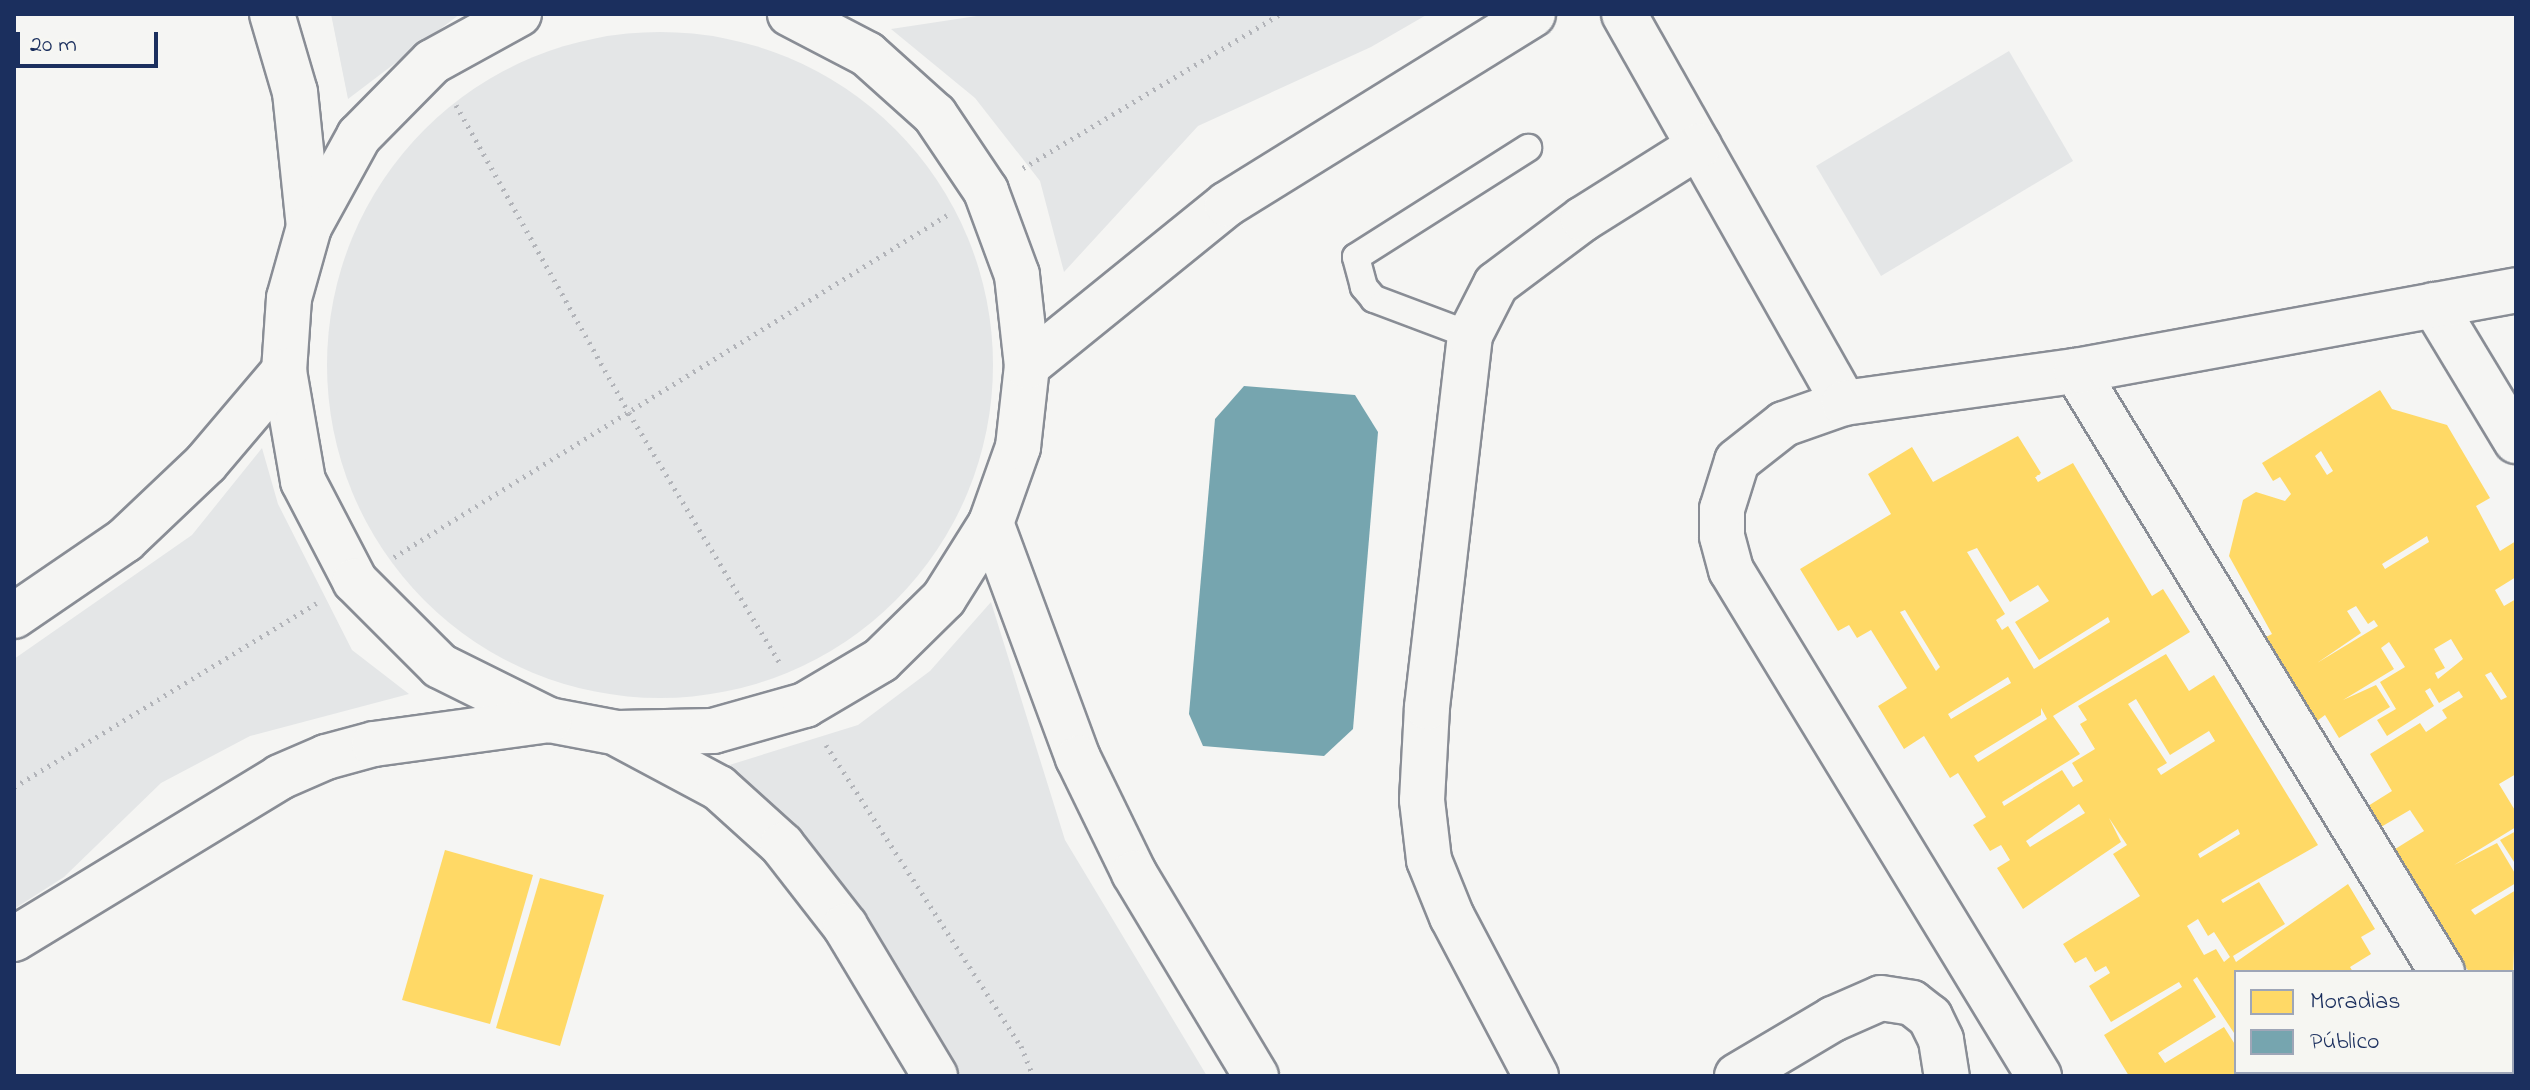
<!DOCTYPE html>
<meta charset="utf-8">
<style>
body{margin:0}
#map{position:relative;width:2530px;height:1090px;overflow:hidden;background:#f5f5f3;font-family:"Indie Flower",sans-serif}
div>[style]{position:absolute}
.green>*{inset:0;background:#e4e6e7}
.round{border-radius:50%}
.homes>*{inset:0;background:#ffd966}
.public>*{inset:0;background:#76a5af}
.path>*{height:5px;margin-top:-2.5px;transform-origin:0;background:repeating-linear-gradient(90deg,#b2b4b9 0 2px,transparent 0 8px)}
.roads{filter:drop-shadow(2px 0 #898d95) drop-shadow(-2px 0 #898d95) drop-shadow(0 2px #898d95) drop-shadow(0 -2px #898d95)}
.service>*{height:26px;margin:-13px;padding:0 13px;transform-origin:13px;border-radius:13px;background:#f5f5f3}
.minor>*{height:44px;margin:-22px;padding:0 22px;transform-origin:22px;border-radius:22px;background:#f5f5f3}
.secondary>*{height:44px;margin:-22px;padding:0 22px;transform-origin:22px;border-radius:22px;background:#f5f5f3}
span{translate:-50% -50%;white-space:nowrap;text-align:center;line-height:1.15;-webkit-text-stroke:8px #f6f6f2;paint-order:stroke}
.frame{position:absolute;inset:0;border:16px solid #1b2f5e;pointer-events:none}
.legend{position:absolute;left:2234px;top:970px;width:280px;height:104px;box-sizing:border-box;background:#f6f6f2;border:2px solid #9ea6b7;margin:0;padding:10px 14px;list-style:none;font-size:24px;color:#1b2f5e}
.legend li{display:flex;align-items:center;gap:16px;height:40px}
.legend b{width:40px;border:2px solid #9ea6b7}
.scale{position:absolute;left:16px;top:32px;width:142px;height:36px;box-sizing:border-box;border:4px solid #1b2f5e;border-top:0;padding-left:10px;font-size:24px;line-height:28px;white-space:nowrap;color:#1b2f5e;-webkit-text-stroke:6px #f6f6f2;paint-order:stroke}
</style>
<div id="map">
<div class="green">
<div style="clip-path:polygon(331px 14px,460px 14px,348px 99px)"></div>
<div style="clip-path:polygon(990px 14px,1428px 14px,1371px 47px,1198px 126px,1064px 272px,1040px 181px,975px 98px,891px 29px)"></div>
<div class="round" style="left:327px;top:32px;width:666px;height:666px"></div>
<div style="clip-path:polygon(2009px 51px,2073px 161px,1881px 276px,1816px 166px)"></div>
<div style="clip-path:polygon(262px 448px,278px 504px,352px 650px,409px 694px,250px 736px,161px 783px,64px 877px,14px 909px,14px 659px,192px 535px)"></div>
<div style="clip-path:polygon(991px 602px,1065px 840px,1207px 1076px,954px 1076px,808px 839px,723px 767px,858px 725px,930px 671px)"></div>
</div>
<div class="homes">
<div style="clip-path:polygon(evenodd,2380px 390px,2392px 409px,2447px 425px,2490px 498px,2476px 506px,2500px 551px,2516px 541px,2516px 577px,2495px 590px,2504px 606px,2516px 599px,2516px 774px,2499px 784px,2516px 812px,2516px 827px,2454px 865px,2497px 843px,2516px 875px,2516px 883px,2471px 910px,2475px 915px,2516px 890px,2512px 1010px,2512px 972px,2469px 972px,2392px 851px,2424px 831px,2410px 810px,2381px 827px,2368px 806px,2392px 791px,2370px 754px,2420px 723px,2426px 732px,2447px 718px,2442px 710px,2463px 697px,2459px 691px,2439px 703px,2430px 688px,2425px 691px,2434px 706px,2387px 736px,2377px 720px,2396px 709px,2380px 682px,2405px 667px,2389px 642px,2381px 648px,2394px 669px,2343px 700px,2376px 685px,2390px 707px,2339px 738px,2325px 715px,2313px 724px,2262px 639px,2272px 634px,2229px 556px,2243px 500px,2256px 492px,2285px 501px,2291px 494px,2280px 477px,2273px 481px,2262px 463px,2380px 390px,2321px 451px,2333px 471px,2327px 475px,2315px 456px,2321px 451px,2380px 390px,2427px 536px,2429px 542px,2385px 569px,2382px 564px,2427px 536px,2380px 390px,2356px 606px,2368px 624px,2374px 620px,2378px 626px,2317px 663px,2361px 633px,2347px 611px,2356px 606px,2380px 390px,2451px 639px,2463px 659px,2438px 679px,2435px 673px,2445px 668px,2434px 649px,2451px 639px,2380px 390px,2491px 672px,2507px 697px,2501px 700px,2485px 675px,2491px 672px)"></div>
<div style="clip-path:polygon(evenodd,2018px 436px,2041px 473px,2035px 477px,2038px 482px,2073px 463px,2152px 596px,2163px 589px,2190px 632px,2053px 716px,2080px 754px,2002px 802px,2004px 806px,2062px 770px,2073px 787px,2083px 781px,2072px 763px,2095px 749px,2080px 724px,2087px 720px,2078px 706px,2166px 654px,2189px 691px,2214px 675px,2318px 845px,2221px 900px,2223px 903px,2259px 882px,2285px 924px,2233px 956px,2236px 962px,2348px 884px,2375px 929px,2361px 937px,2371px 954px,2350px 967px,2353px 972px,2236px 972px,2236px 1036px,2197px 977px,2193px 980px,2216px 1017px,2158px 1053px,2165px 1063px,2224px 1027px,2236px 1046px,2236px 1072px,2270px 1076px,2129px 1076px,2104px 1035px,2182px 987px,2179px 982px,2111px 1022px,2089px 986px,2110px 973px,2106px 966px,2095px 972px,2086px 957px,2075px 963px,2063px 944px,2140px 896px,2113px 854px,2127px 845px,2109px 818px,2121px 842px,2023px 909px,1997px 868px,2010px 860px,2001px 845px,1990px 851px,1973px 825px,1986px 817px,1958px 773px,1950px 778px,1924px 736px,1904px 749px,1878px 706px,1907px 688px,1871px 630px,1857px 638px,1849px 625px,1838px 631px,1800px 569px,1891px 514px,1868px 474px,1912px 447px,1933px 482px,2018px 436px,1977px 548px,2010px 602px,2038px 585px,2049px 601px,2015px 622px,2039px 660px,2108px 617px,2110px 622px,2034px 669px,2008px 626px,2002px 630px,1996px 620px,2005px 614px,1967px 552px,1977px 548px,2018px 436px,1905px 610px,1940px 667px,1936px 671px,1900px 612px,1905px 610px,2018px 436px,2008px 677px,2011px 683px,1951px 719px,1948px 714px,2008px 677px,2018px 436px,2136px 699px,2170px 755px,2209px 731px,2215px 741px,2161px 775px,2157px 769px,2167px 763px,2128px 704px,2136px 699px,2018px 436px,2041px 708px,2047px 719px,1978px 762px,1974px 756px,2041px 715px,2041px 708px,2018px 436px,2079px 804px,2085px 813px,2030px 847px,2026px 841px,2079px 804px,2018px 436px,2238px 829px,2240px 834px,2200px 858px,2198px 854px,2238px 829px,2018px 436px,2198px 919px,2208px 936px,2214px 932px,2230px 957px,2224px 962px,2216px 949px,2204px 955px,2187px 926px,2198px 919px)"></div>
<div style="clip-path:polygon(2516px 831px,2516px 865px,2500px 840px)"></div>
<div style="clip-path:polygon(445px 850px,533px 875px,490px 1024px,402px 1000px)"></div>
<div style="clip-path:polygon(540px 878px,604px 895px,560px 1046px,496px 1028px)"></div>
<div style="clip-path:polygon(2292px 1072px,2443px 1072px,2445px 1076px,2295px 1076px)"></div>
</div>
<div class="public">
<div style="clip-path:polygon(1244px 386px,1355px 395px,1378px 432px,1353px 729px,1324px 756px,1203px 746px,1189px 714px,1215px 419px)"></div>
</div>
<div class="path">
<div style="left:456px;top:105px;width:353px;rotate:60.7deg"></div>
<div style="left:629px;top:413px;width:292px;rotate:58.9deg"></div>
<div style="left:1023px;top:168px;width:300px;rotate:-30.9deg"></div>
<div style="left:394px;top:557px;width:650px;rotate:-31.73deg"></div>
<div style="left:826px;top:745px;width:359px;rotate:57.1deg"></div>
<div style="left:1021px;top:1046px;width:32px;rotate:68deg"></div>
<div style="left:14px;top:787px;width:354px;rotate:-31.3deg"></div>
</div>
<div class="roads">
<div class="service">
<div style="left:1470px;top:335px;width:103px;rotate:-159.4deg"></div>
<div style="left:1374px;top:299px;width:16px;rotate:-130deg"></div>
<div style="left:1364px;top:287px;width:31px;rotate:-105deg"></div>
<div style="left:1356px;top:257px;width:204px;rotate:-32.4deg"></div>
</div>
<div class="minor">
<div style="left:1624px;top:14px;width:447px;rotate:60.5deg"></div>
<div style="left:2434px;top:305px;width:159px;rotate:58.9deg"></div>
<div style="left:2076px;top:371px;width:704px;rotate:58.66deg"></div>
<div style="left:2500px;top:1072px;width:4px;rotate:63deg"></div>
<div style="left:1536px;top:1076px;width:180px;rotate:-117.8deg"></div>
<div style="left:1452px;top:917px;width:61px;rotate:-112deg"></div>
<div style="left:1429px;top:860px;width:60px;rotate:-96.7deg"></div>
<div style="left:1422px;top:800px;width:93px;rotate:-86.9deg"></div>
<div style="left:1427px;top:707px;width:374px;rotate:-83.4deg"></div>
<div style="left:1470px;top:335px;width:57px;rotate:-63deg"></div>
<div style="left:1496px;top:284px;width:109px;rotate:-36.8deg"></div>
<div style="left:1583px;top:219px;width:137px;rotate:-32.2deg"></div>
<div style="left:1737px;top:1076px;width:112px;rotate:-30.7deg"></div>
<div style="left:1833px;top:1019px;width:52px;rotate:-23.6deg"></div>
<div style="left:1881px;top:998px;width:31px;rotate:9deg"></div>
<div style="left:1912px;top:1003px;width:23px;rotate:38deg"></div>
<div style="left:1930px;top:1017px;width:25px;rotate:64deg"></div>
<div style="left:1941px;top:1040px;width:36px;rotate:81deg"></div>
<div style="left:2039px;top:1076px;width:592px;rotate:-121.33deg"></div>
<div style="left:1731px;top:570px;width:35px;rotate:-105deg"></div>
<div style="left:1722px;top:536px;width:27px;rotate:-90deg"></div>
<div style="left:1722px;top:509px;width:50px;rotate:-72.6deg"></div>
<div style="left:1737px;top:461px;width:60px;rotate:-38.2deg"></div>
<div style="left:1784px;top:424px;width:64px;rotate:-19.3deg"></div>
<div style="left:1844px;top:403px;width:234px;rotate:-7.9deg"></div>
<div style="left:2076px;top:371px;width:447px;rotate:-10.4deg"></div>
</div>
<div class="secondary">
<div style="left:272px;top:14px;width:81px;rotate:73.6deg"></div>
<div style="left:295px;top:92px;width:136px;rotate:84.1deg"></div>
<div style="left:519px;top:14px;width:99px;rotate:151.1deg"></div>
<div style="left:432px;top:62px;width:104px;rotate:134.6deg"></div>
<div style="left:359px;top:136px;width:104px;rotate:118.8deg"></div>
<div style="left:309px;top:227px;width:74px;rotate:105.7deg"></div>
<div style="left:289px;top:298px;width:73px;rotate:93.9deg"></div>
<div style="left:284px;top:371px;width:112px;rotate:80.2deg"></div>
<div style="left:303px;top:481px;width:113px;rotate:62.5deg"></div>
<div style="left:355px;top:581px;width:120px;rotate:45deg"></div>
<div style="left:440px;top:666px;width:122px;rotate:26.4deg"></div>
<div style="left:549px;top:720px;width:70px;rotate:10.7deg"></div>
<div style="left:618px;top:733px;width:95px;rotate:-1.2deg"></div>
<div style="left:713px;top:731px;width:96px;rotate:-15.8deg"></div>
<div style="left:805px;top:705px;width:88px;rotate:-30.6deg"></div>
<div style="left:881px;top:660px;width:88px;rotate:-44.5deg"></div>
<div style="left:944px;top:598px;width:89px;rotate:-57.9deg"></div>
<div style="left:991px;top:523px;width:81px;rotate:-70.4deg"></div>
<div style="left:1018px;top:447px;width:81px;rotate:-83.7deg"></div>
<div style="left:1027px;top:366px;width:92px;rotate:-96.3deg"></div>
<div style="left:1017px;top:275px;width:90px;rotate:-110.3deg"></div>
<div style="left:986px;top:191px;width:92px;rotate:-123.9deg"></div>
<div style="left:935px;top:115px;width:91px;rotate:-138.1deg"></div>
<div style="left:867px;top:54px;width:87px;rotate:-152.5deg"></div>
<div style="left:1027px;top:366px;width:257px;rotate:-39deg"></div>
<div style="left:1227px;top:204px;width:360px;rotate:-31.8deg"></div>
<div style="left:991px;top:523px;width:251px;rotate:69.7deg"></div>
<div style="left:1078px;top:758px;width:128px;rotate:64deg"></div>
<div style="left:1134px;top:873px;width:237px;rotate:59deg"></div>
<div style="left:14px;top:616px;width:135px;rotate:-34.4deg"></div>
<div style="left:125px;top:540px;width:112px;rotate:-43.5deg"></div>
<div style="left:206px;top:463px;width:121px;rotate:-49.7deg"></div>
<div style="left:620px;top:735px;width:112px;rotate:28.2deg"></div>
<div style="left:719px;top:788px;width:85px;rotate:42.1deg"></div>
<div style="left:782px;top:845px;width:103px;rotate:52.1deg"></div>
<div style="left:845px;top:926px;width:175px;rotate:59deg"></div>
<div style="left:14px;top:939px;width:311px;rotate:-31.3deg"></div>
<div style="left:280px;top:777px;width:50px;rotate:-23.5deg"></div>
<div style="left:326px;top:757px;width:50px;rotate:-15.2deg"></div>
<div style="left:374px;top:744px;width:177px;rotate:-7.8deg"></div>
</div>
</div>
<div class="frame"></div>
<ul class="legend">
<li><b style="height:22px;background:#ffd966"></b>Moradias</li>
<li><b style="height:22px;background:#76a5af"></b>Público</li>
</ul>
<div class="scale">20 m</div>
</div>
